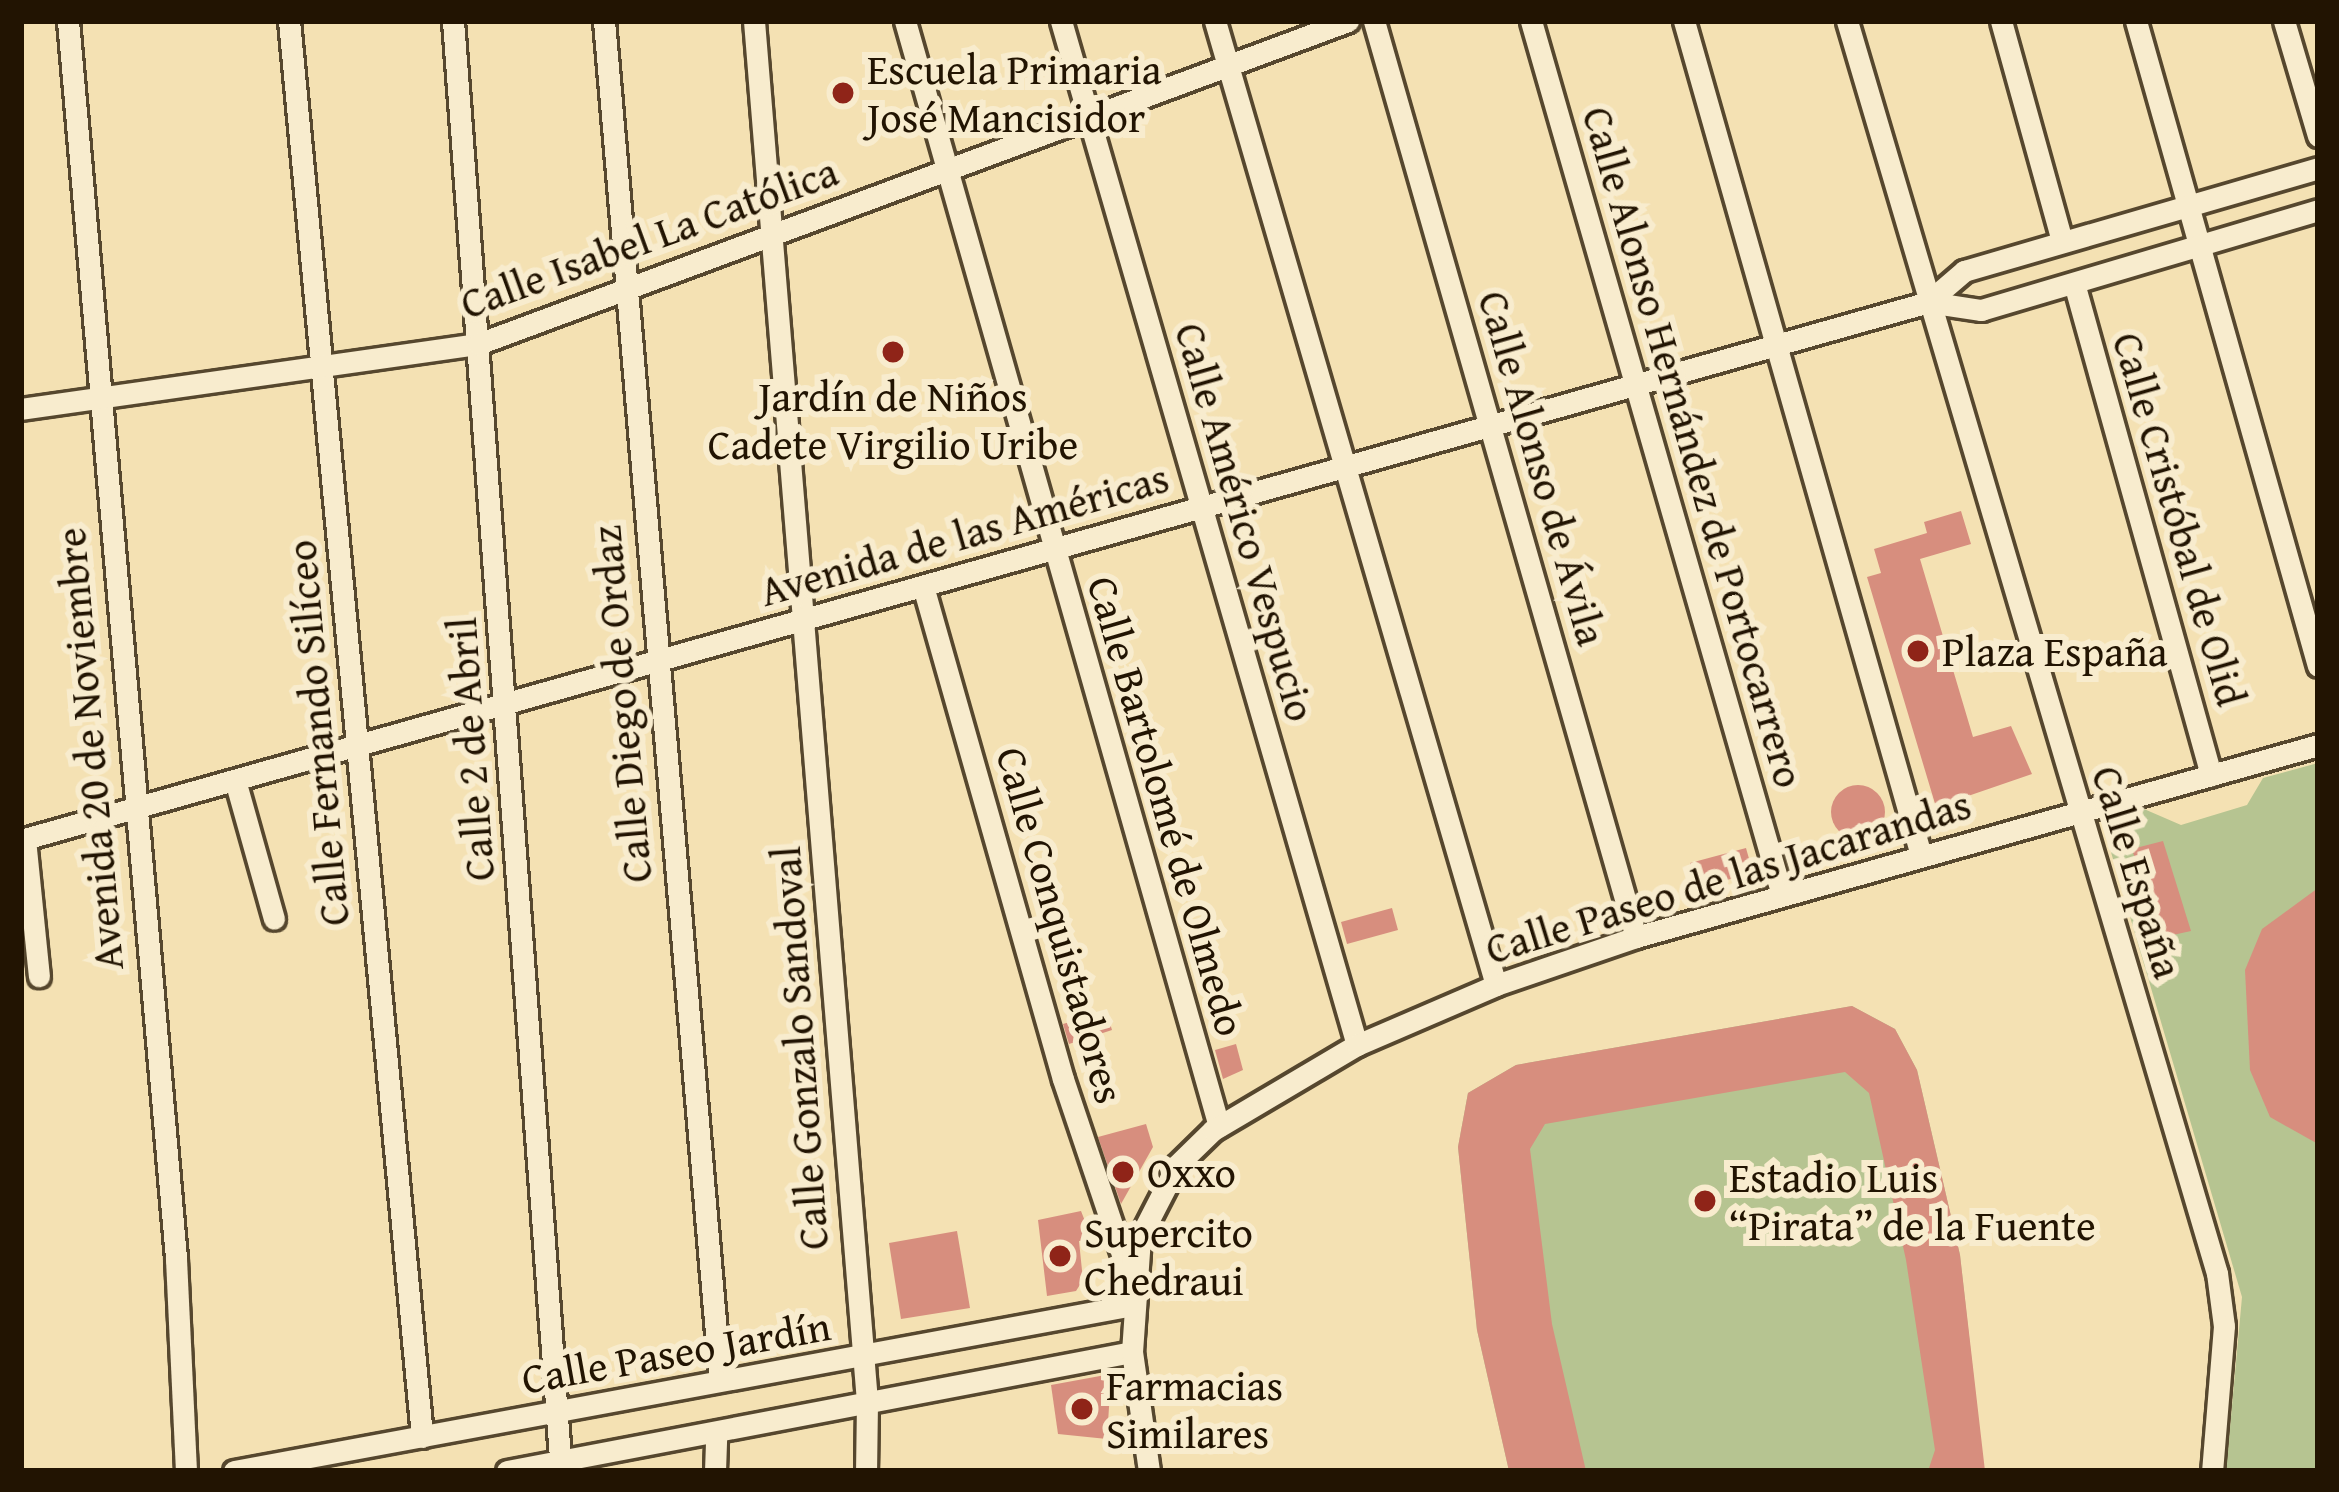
<!DOCTYPE html>
<meta charset="utf-8">
<style>
body{margin:0}
#map{position:relative;width:2339px;height:1492px;overflow:hidden;background:#f4e1b3;font-family:"Gentium Book Plus",serif}
div>[style]{position:absolute}
.green>*{inset:0;background:#b6c491}
.building>*{inset:0;background:#d78e7e}
.round{border-radius:50%}
.roads{filter:drop-shadow(3px 0 #56472e) drop-shadow(-3px 0 #56472e) drop-shadow(0 3px #56472e) drop-shadow(0 -3px #56472e)}
.minor>*{height:21px;margin:-10.5px;padding:0 10.5px;transform-origin:10.5px;border-radius:10.5px;background:#f8ecce}
.dots>*{width:33px;height:33px;translate:-50% -50%;box-sizing:border-box;border:6px solid #f8ecce;border-radius:50%}
span{translate:-50% -50%;white-space:nowrap;text-align:center;line-height:1.15;-webkit-text-stroke:12px #f8ecce;paint-order:stroke}
.poi-label{font-size:42px;color:#221402}
.left{translate:0 -50%;text-align:left}
.street-label{font-size:42px;color:#221402}
.frame{position:absolute;inset:0;border:24px solid #221402;pointer-events:none}
</style>
<div id="map">
<div class="green">
<div style="clip-path:polygon(2318px 763px,2318px 1471px,2226px 1471px,2242px 1297px,2108px 842px,2111px 818px,2144px 809px,2181px 825px,2247px 805px,2263px 778px)"></div>
<div style="clip-path:polygon(1852px 1006px,1895px 1029px,1917px 1070px,1960px 1255px,1984px 1471px,1509px 1471px,1477px 1330px,1458px 1147px,1468px 1093px,1516px 1065px)"></div>
</div>
<div class="building">
<div style="clip-path:polygon(1961px 511px,1971px 544px,1920px 559px,1973px 737px,2011px 726px,2032px 774px,1936px 807px,1867px 577px,1881px 573px,1874px 549px,1927px 533px,1924px 522px)"></div>
<div class="round" style="left:1831px;top:785px;width:54px;height:54px"></div>
<div style="clip-path:polygon(2163px 841px,2191px 931px,2159px 938px,2132px 849px)"></div>
<div style="clip-path:polygon(1746px 848px,1753px 873px,1697px 888px,1690px 863px)"></div>
<div style="clip-path:polygon(2318px 888px,2318px 1144px,2270px 1117px,2250px 1070px,2245px 970px,2262px 929px)"></div>
<div style="clip-path:polygon(1392px 908px,1398px 930px,1347px 944px,1341px 922px)"></div>
<div style="clip-path:polygon(1852px 1006px,1895px 1029px,1917px 1070px,1960px 1255px,1985px 1471px,1928px 1471px,1935px 1450px,1906px 1260px,1869px 1093px,1845px 1072px,1545px 1124px,1530px 1149px,1552px 1324px,1586px 1471px,1509px 1471px,1477px 1330px,1458px 1147px,1468px 1093px,1516px 1065px)"></div>
<div style="clip-path:polygon(1106px 1011px,1112px 1030px,1069px 1044px,1063px 1024px)"></div>
<div style="clip-path:polygon(1236px 1044px,1243px 1070px,1223px 1079px,1215px 1050px)"></div>
<div style="clip-path:polygon(1146px 1124px,1153px 1147px,1121px 1204px,1098px 1137px)"></div>
<div style="clip-path:polygon(1081px 1211px,1092px 1239px,1079px 1241px,1083px 1280px,1076px 1291px,1047px 1296px,1038px 1220px)"></div>
<div style="clip-path:polygon(957px 1231px,970px 1308px,901px 1319px,889px 1243px)"></div>
<div style="clip-path:polygon(1111px 1374px,1107px 1439px,1058px 1434px,1051px 1385px)"></div>
</div>
<div class="roads">
<div class="minor">
<div style="left:68px;top:21px;width:1243px;rotate:85.01deg"></div>
<div style="left:176px;top:1259px;width:212px;rotate:87.3deg"></div>
<div style="left:289px;top:21px;width:1422px;rotate:84.63deg"></div>
<div style="left:453px;top:21px;width:1454px;rotate:85.74deg"></div>
<div style="left:604px;top:21px;width:1364px;rotate:85.12deg"></div>
<div style="left:754px;top:21px;width:1386px;rotate:85.32deg"></div>
<div style="left:867px;top:1402px;width:69px;rotate:90.8deg"></div>
<div style="left:905px;top:21px;width:1149px;rotate:74.14deg"></div>
<div style="left:1061px;top:21px;width:1066px;rotate:73.88deg"></div>
<div style="left:1215px;top:21px;width:1004px;rotate:73.75deg"></div>
<div style="left:1374px;top:21px;width:953px;rotate:74.04deg"></div>
<div style="left:1531px;top:21px;width:909px;rotate:73.98deg"></div>
<div style="left:1684px;top:21px;width:867px;rotate:74.14deg"></div>
<div style="left:1847px;top:21px;width:1306px;rotate:73.54deg"></div>
<div style="left:2217px;top:1273px;width:53px;rotate:82.5deg"></div>
<div style="left:2224px;top:1326px;width:145px;rotate:94.7deg"></div>
<div style="left:2001px;top:21px;width:228px;rotate:74.5deg"></div>
<div style="left:2136px;top:21px;width:670px;rotate:74.24deg"></div>
<div style="left:2284px;top:21px;width:120px;rotate:73.5deg"></div>
<div style="left:2074px;top:283px;width:511px;rotate:74.44deg"></div>
<div style="left:1928px;top:302px;width:48px;rotate:-40.7deg"></div>
<div style="left:1964px;top:271px;width:369px;rotate:-16.2deg"></div>
<div style="left:21px;top:409px;width:462px;rotate:-8.1deg"></div>
<div style="left:478px;top:344px;width:928px;rotate:-20.37deg"></div>
<div style="left:923px;top:586px;width:512px;rotate:74.15deg"></div>
<div style="left:1063px;top:1079px;width:210px;rotate:71.4deg"></div>
<div style="left:235px;top:780px;width:144px;rotate:74.3deg"></div>
<div style="left:25px;top:839px;width:138px;rotate:84.2deg"></div>
<div style="left:21px;top:840px;width:1981px;rotate:-15.75deg"></div>
<div style="left:1928px;top:302px;width:54px;rotate:8.6deg"></div>
<div style="left:1981px;top:310px;width:352px;rotate:-16.5deg"></div>
<div style="left:234px;top:1471px;width:913px;rotate:-10.47deg"></div>
<div style="left:507px;top:1471px;width:636px;rotate:-10.78deg"></div>
<div style="left:715px;top:1471px;width:38px;rotate:-88deg"></div>
<div style="left:1149px;top:1471px;width:120px;rotate:-98.1deg"></div>
<div style="left:1132px;top:1352px;width:115px;rotate:-86deg"></div>
<div style="left:1140px;top:1237px;width:81px;rotate:-62.8deg"></div>
<div style="left:1177px;top:1165px;width:50px;rotate:-44.2deg"></div>
<div style="left:1213px;top:1130px;width:167px;rotate:-30.6deg"></div>
<div style="left:1357px;top:1045px;width:151px;rotate:-23.3deg"></div>
<div style="left:1496px;top:985px;width:148px;rotate:-18.9deg"></div>
<div style="left:1636px;top:937px;width:709px;rotate:-15.72deg"></div>
</div>
</div>
<div class="dots">
<div style="left:843px;top:93px;background:#8f2418"></div>
<div style="left:893px;top:352px;background:#8f2418"></div>
<div style="left:1918px;top:651px;background:#8f2418"></div>
<div style="left:1123px;top:1172px;background:#8f2418"></div>
<div style="left:1705px;top:1201px;background:#8f2418"></div>
<div style="left:1060px;top:1256px;background:#8f2418"></div>
<div style="left:1082px;top:1409px;background:#8f2418"></div>
</div>
<div class="poi-label">
<span class="left" style="left:867px;top:93px">Escuela Primaria<br>José Mancisidor</span>
<span style="left:893px;top:420px">Jardín de Niños<br>Cadete Virgilio Uribe</span>
<span class="left" style="left:1942px;top:651px">Plaza España</span>
<span class="left" style="left:1147px;top:1172px">Oxxo</span>
<span class="left" style="left:1729px;top:1201px">Estadio Luis<br>“Pirata” de la Fuente</span>
<span class="left" style="left:1084px;top:1256px">Supercito<br>Chedraui</span>
<span class="left" style="left:1106px;top:1409px">Farmacias<br>Similares</span>
</div>
<div class="street-label">
<span style="left:649px;top:237px;rotate:-20deg">Calle Isabel La Católica</span>
<span style="left:1694px;top:447px;rotate:74deg">Calle Alonso Hernández de Portocarrero</span>
<span style="left:1543px;top:468px;rotate:74deg">Calle Alonso de Ávila</span>
<span style="left:2180px;top:519px;rotate:74deg">Calle Cristóbal de Olid</span>
<span style="left:1246px;top:522px;rotate:74deg">Calle Américo Vespucio</span>
<span style="left:964px;top:534px;rotate:-16deg">Avenida de las Américas</span>
<span style="left:621px;top:704px;rotate:-95deg">Calle Diego de Ordaz</span>
<span style="left:317px;top:733px;rotate:-95deg">Calle Fernando Silíceo</span>
<span style="left:89px;top:749px;rotate:-95deg">Avenida 20 de Noviembre</span>
<span style="left:470px;top:749px;rotate:-94deg">Calle 2 de Abril</span>
<span style="left:1167px;top:806px;rotate:74deg">Calle Bartolomé de Olmedo</span>
<span style="left:2138px;top:872px;rotate:73deg">Calle España</span>
<span style="left:1728px;top:876px;rotate:-17deg">Calle Paseo de las Jacarandas</span>
<span style="left:1061px;top:925px;rotate:74deg">Calle Conquistadores</span>
<span style="left:799px;top:1048px;rotate:-94deg">Calle Gonzalo Sandoval</span>
<span style="left:676px;top:1352px;rotate:-10deg">Calle Paseo Jardín</span>
</div>
<div class="frame"></div>
</div>
